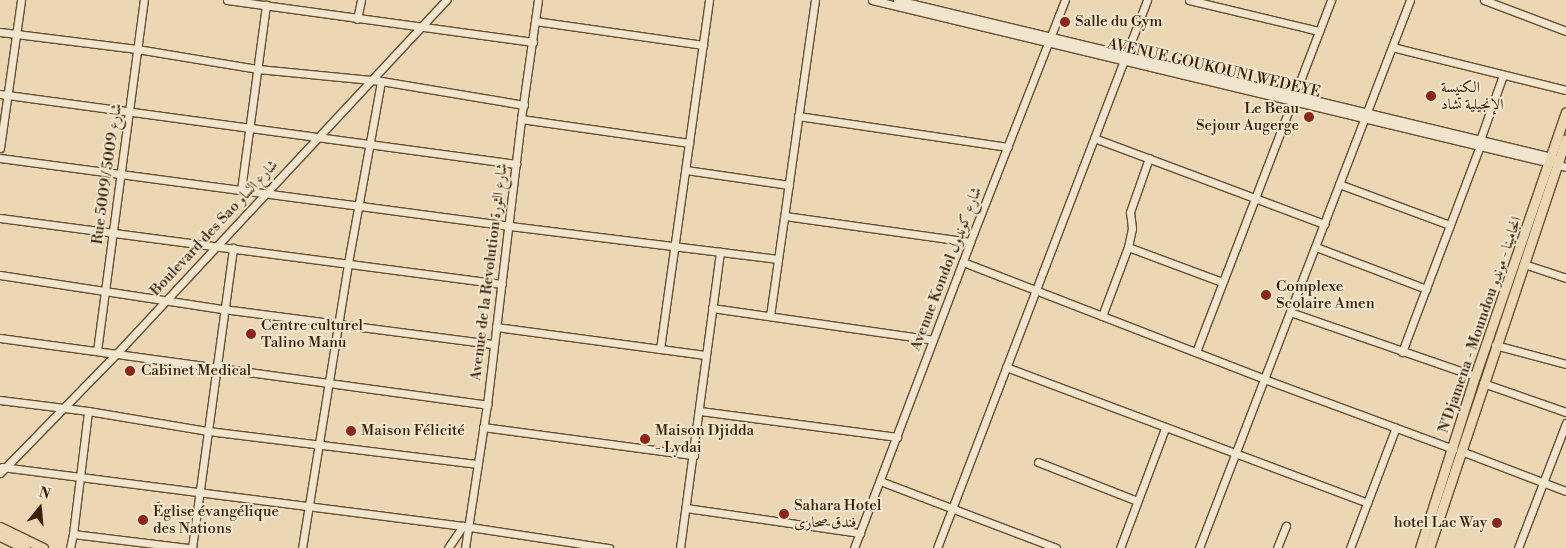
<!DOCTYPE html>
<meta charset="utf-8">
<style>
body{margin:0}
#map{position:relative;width:1566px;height:548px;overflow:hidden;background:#ebd7b4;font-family:"Libre Bodoni",Amiri,serif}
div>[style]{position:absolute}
.roads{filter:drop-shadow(1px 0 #664e30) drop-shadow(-1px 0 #664e30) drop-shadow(0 1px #664e30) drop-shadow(0 -1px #664e30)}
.minor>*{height:7px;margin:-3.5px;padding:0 3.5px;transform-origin:3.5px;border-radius:3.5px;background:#f2e5ce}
.major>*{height:9px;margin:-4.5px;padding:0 4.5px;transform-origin:4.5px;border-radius:4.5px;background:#ebd7b4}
.dots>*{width:14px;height:14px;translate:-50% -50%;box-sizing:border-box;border:2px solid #f2e5ce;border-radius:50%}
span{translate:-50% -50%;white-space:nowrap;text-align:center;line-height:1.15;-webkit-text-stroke:4px #f2e5ce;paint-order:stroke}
.poi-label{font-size:15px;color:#3a2004}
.left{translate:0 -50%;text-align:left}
.right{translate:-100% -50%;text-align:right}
.street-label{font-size:15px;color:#3a2004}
.north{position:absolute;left:15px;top:483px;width:50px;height:50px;-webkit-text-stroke:4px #f2e5ce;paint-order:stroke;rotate:17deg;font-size:14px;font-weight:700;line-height:20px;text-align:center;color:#3a2004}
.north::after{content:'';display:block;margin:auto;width:18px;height:22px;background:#3a2004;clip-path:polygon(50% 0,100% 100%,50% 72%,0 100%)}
</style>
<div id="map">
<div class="roads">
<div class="minor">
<div style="left:227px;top:0;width:309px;rotate:7.8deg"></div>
<div style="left:872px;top:0;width:697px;rotate:13.52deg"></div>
<div style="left:897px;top:0;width:674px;rotate:13.48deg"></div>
<div style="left:1189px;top:0;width:134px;rotate:13.4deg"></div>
<div style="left:1484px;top:0;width:88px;rotate:20.7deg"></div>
<div style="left:357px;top:19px;width:19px;rotate:-78deg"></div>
<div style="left:535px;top:21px;width:170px;rotate:8.1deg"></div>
<div style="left:0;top:32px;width:138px;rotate:7.1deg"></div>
<div style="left:137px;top:49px;width:123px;rotate:9.4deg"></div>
<div style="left:258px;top:69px;width:124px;rotate:5.6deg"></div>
<div style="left:381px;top:81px;width:145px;rotate:9.5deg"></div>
<div style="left:1392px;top:47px;width:179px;rotate:13.9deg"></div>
<div style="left:0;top:94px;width:521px;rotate:7.73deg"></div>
<div style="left:798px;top:116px;width:212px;rotate:8.4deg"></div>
<div style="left:521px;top:119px;width:170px;rotate:8.1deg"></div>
<div style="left:1094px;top:138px;width:246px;rotate:20.5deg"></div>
<div style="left:1480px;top:140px;width:69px;rotate:-70.5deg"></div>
<div style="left:0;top:148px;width:149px;rotate:-81.9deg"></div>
<div style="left:0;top:158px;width:515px;rotate:7.59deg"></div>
<div style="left:510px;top:226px;width:270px;rotate:7deg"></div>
<div style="left:1558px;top:165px;width:8px;rotate:14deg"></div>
<div style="left:686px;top:170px;width:104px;rotate:8.3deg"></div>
<div style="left:1339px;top:184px;width:118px;rotate:20.3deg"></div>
<div style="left:241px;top:190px;width:187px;rotate:-82.3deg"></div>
<div style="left:785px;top:216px;width:187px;rotate:8deg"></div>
<div style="left:0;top:218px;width:506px;rotate:7.49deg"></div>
<div style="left:1128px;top:247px;width:100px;rotate:20.4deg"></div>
<div style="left:1316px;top:247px;width:118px;rotate:20.9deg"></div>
<div style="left:963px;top:262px;width:323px;rotate:21.2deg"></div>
<div style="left:1264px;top:379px;width:202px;rotate:20.3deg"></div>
<div style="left:1524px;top:264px;width:44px;rotate:18.4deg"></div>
<div style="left:0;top:275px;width:226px;rotate:8.7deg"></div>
<div style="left:223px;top:309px;width:273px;rotate:7.4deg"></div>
<div style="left:712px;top:308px;width:223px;rotate:8.2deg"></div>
<div style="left:1290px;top:312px;width:196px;rotate:19.1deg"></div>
<div style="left:770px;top:316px;width:319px;rotate:-81.9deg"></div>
<div style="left:1102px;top:316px;width:74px;rotate:-69.4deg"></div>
<div style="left:1128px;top:247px;width:19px;rotate:-78deg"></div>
<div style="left:1132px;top:228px;width:16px;rotate:-97deg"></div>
<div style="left:1130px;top:212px;width:57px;rotate:-70.6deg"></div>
<div style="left:496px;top:327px;width:211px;rotate:7.6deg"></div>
<div style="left:0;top:338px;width:492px;rotate:7.8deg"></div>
<div style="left:1495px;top:345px;width:73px;rotate:15deg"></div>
<div style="left:660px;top:349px;width:352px;rotate:-82deg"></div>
<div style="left:97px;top:351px;width:354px;rotate:-82.4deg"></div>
<div style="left:1196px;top:352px;width:377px;rotate:-69deg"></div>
<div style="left:1402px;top:352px;width:220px;rotate:-69.3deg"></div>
<div style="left:1006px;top:367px;width:386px;rotate:20.6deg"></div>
<div style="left:1483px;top:383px;width:88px;rotate:19.3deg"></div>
<div style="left:0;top:400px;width:89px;rotate:7.1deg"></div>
<div style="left:88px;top:411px;width:122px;rotate:9.5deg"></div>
<div style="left:208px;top:431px;width:272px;rotate:7deg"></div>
<div style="left:700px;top:411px;width:199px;rotate:7.5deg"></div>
<div style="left:483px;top:427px;width:213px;rotate:7.6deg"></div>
<div style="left:1461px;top:451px;width:112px;rotate:20.9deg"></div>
<div style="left:1038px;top:462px;width:106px;rotate:21.5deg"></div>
<div style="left:2px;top:467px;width:465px;rotate:7.3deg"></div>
<div style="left:463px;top:526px;width:148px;rotate:8.6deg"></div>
<div style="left:0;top:473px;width:168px;rotate:-45.7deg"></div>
<div style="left:117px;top:353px;width:483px;rotate:-47deg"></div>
<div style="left:880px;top:481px;width:188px;rotate:20.8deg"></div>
<div style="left:686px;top:508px;width:176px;rotate:8.2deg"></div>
<div style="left:73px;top:534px;width:116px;rotate:6.9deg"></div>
<div style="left:70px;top:548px;width:14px;rotate:-78deg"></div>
<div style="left:73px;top:534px;width:124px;rotate:-83deg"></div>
<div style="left:192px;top:548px;width:303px;rotate:-82.2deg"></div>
<div style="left:302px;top:548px;width:289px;rotate:-80.8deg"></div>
<div style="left:348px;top:263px;width:185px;rotate:-79.7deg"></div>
<div style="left:448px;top:548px;width:27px;rotate:-56deg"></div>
<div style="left:465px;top:548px;width:145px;rotate:-81.3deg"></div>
<div style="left:487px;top:405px;width:288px;rotate:-83.2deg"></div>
<div style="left:521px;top:119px;width:120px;rotate:-81.9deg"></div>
<div style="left:680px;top:548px;width:299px;rotate:-82.3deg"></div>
<div style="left:854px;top:548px;width:327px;rotate:-69.2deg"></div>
<div style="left:970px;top:242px;width:260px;rotate:-68.6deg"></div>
<div style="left:937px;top:548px;width:587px;rotate:-69.03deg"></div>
<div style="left:1120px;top:548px;width:128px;rotate:-69.4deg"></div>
<div style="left:1199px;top:548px;width:587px;rotate:-68.94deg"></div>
<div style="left:1277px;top:548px;width:24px;rotate:-68deg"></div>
<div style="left:1350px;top:548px;width:129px;rotate:-69.2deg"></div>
<div style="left:1518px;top:548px;width:134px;rotate:-69deg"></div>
</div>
<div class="major">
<div style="left:0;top:527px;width:48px;rotate:26deg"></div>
<div style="left:0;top:536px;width:28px;rotate:26deg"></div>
<div style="left:1420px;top:548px;width:181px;rotate:-72.3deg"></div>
<div style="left:1475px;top:376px;width:279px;rotate:-71deg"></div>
<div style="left:1429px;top:548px;width:431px;rotate:-71.5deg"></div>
</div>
</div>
<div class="dots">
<div style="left:1065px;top:22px;background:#8f2418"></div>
<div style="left:1431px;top:96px;background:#8f2418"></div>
<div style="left:1309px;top:117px;background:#8f2418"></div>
<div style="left:1266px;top:295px;background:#8f2418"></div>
<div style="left:251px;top:334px;background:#8f2418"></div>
<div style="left:130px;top:371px;background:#8f2418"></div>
<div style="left:351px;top:431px;background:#8f2418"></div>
<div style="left:645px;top:439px;background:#8f2418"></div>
<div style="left:784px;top:514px;background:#8f2418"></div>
<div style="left:143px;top:520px;background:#8f2418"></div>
<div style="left:1497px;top:523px;background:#8f2418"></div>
</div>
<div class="poi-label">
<span class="left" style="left:1075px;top:22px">Salle du Gym</span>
<span class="left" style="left:1441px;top:96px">الكنيسة<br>الإنجيلية تشاد</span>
<span class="right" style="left:1299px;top:117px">Le Beau<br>Sejour Augerge</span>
<span class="left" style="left:1276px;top:295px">Complexe<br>Scolaire Amen</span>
<span class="left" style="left:261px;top:334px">Centre culturel<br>Talino Manu</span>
<span class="left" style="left:141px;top:371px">Cabinet Medical</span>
<span class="left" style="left:655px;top:439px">Maison Djidda<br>- Lydai</span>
<span class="left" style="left:361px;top:431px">Maison Félicité</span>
<span class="left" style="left:794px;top:514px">Sahara Hotel<br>فندق صحارى</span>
<span class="left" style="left:153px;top:520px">Église évangélique<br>des Nations</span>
<span class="right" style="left:1487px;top:523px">hotel Lac Way</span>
</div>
<div class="street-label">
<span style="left:1214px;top:68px;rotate:13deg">AVENUE GOUKOUNI WEDEYE</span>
<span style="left:107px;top:174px;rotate:-82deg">Rue 5009 / شارع 5009</span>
<span style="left:214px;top:228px;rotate:-47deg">Boulevard des Sao شارع الساو</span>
<span style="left:946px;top:269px;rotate:-69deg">Avenue Kondol شارع كوندول</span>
<span style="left:489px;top:272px;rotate:-83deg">Avenue de la Revolution شارع الثورة</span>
<span style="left:1480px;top:325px;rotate:-71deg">N'Djamena - Moundou انجامينا - موندو</span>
</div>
<div class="north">N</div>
</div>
